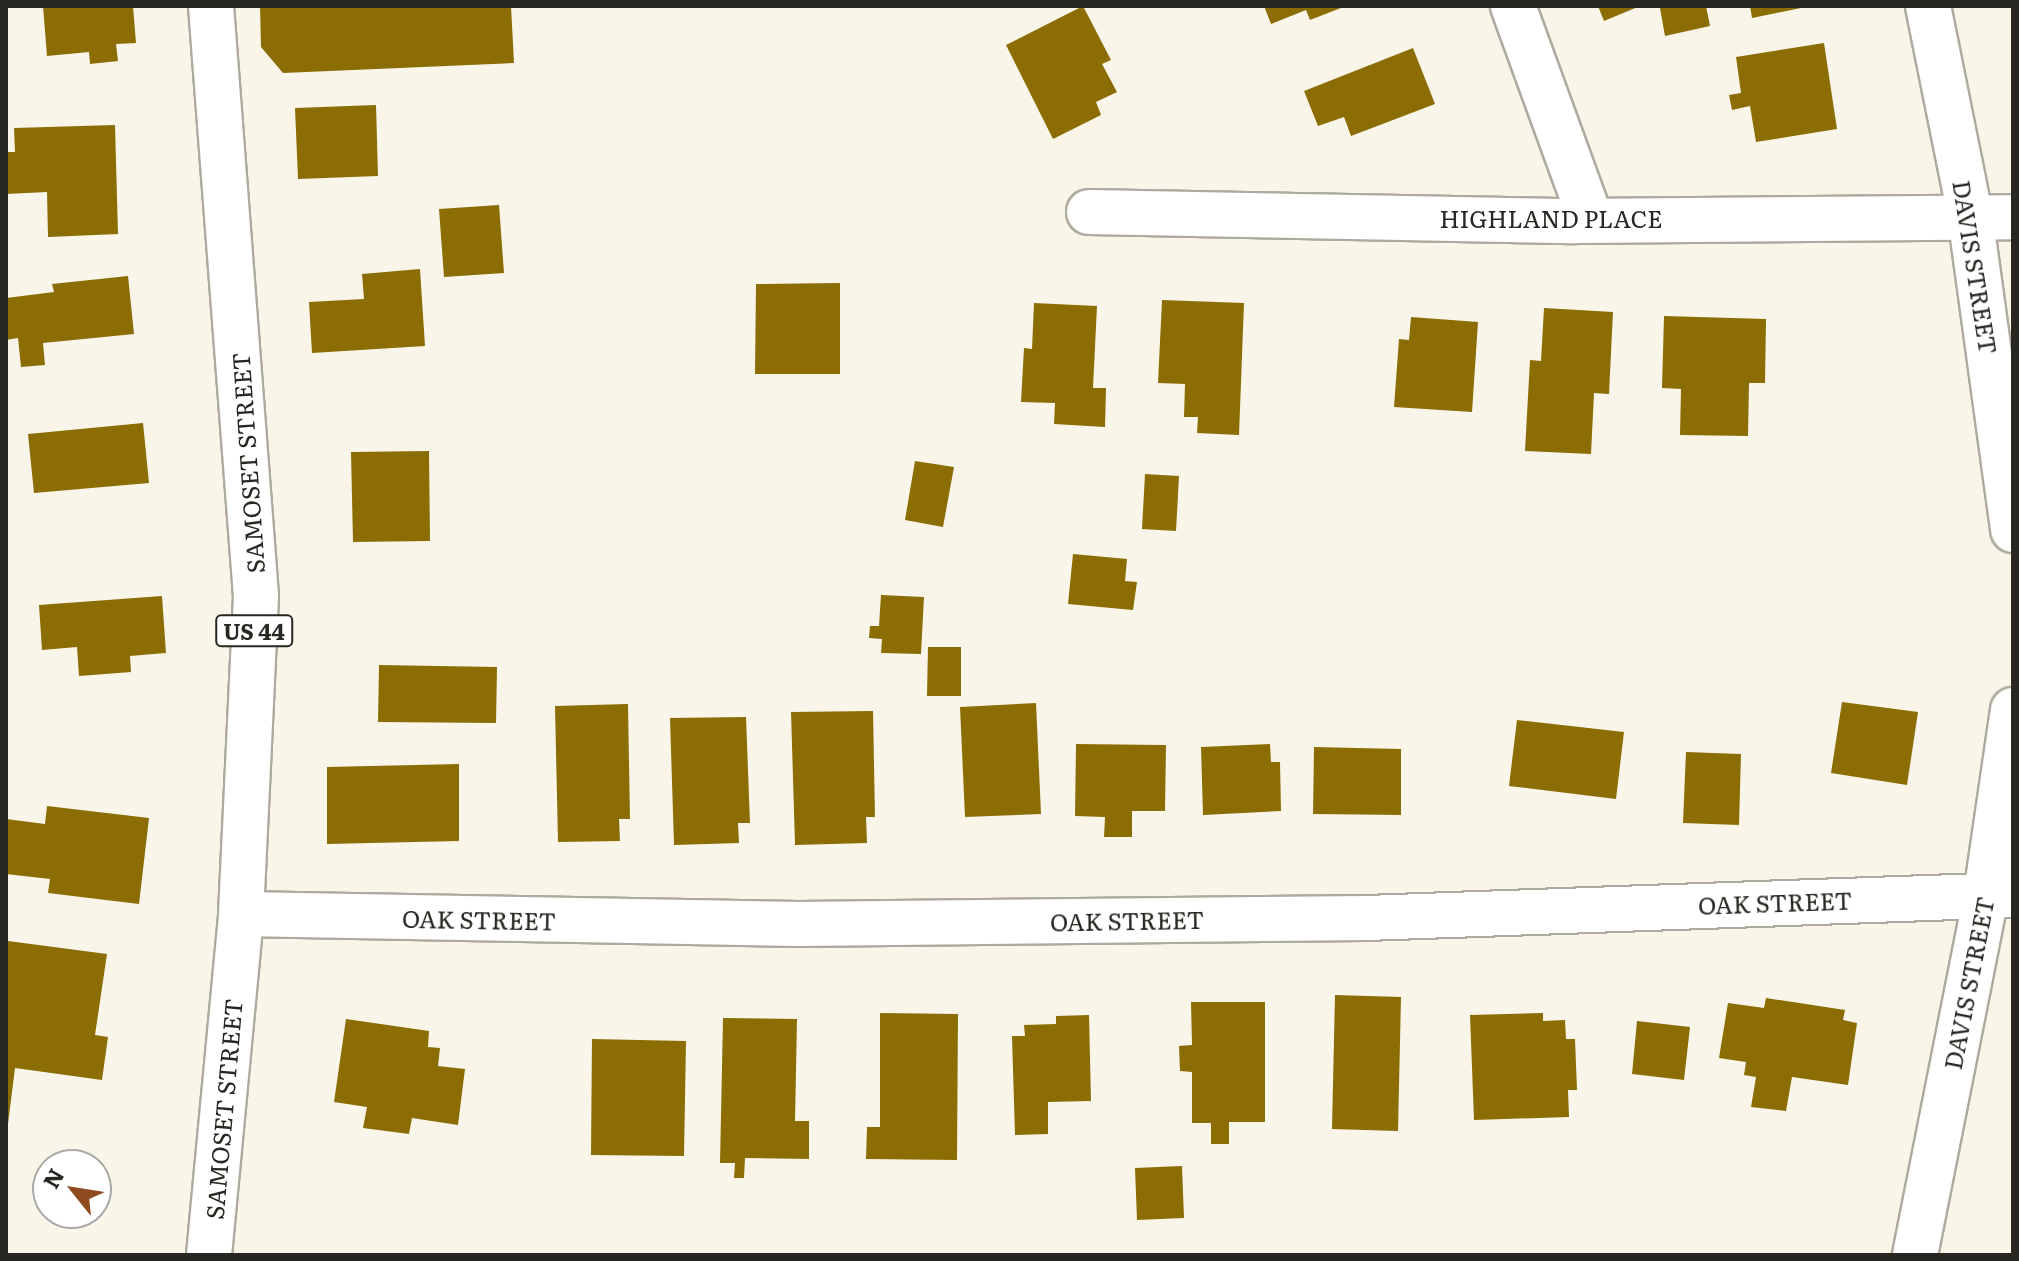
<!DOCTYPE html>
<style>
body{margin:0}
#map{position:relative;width:2019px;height:1261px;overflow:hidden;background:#faf5e9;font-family:Literata,serif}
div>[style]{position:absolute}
.building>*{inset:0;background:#8c6d04}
.roads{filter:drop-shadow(2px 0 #aeaa9f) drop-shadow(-2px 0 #aeaa9f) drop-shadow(0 2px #aeaa9f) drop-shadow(0 -2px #aeaa9f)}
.minor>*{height:44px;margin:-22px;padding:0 22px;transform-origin:22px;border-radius:22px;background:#fff}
.secondary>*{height:44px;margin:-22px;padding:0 22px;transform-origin:22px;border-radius:22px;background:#fff}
.primary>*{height:44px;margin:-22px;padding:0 22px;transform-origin:22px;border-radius:22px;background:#fff}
span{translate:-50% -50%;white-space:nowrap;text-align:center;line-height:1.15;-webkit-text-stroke:8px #fff;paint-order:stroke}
.shield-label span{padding:2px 6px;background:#fff;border:2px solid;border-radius:6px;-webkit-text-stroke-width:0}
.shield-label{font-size:22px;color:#282722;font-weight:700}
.street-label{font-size:24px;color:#282722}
.frame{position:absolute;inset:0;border:8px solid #282722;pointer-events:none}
.north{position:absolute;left:32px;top:1149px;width:80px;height:80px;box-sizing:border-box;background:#fff;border:2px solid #a9a9a7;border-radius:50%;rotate:300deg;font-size:22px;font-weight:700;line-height:32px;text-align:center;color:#282722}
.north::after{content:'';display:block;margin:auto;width:28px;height:36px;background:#8f4a20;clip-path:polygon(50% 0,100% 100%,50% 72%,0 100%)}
</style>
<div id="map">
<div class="building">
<div style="clip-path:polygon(43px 6px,133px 6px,136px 43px,116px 44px,118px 61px,90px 64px,89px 52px,47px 56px)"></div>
<div style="clip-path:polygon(260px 6px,511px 6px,514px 63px,283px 73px,261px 47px)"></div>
<div style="clip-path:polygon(1083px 6px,1111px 60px,1102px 64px,1117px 92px,1096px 102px,1101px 115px,1053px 139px,1006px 45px)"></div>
<div style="clip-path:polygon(1264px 6px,1346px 6px,1310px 20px,1306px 10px,1271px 24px)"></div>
<div style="clip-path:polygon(1598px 6px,1640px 6px,1604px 21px)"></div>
<div style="clip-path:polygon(1706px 6px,1710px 26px,1665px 36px,1660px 8px)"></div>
<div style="clip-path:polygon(1750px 6px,1806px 6px,1806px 7px,1752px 18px)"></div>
<div style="clip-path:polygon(1824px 43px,1837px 129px,1756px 142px,1750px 106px,1732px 110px,1729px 95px,1741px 93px,1736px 57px)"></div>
<div style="clip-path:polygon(1413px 48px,1435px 104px,1351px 136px,1344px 117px,1318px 126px,1304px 91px)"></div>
<div style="clip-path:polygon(376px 105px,378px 176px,298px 179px,295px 108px)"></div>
<div style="clip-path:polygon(115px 125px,118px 234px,48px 237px,47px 192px,6px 194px,6px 152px,15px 152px,14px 128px)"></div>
<div style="clip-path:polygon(499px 205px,504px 273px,444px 277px,439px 209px)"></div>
<div style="clip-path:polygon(420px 269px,425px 346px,312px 353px,309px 302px,364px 299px,362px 274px)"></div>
<div style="clip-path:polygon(128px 276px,134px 334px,43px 343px,45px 365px,21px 367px,18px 338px,6px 340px,6px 298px,54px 292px,52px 284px)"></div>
<div style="clip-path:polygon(840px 283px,840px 374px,755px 374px,756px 284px)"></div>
<div style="clip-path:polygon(1162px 300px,1244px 303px,1239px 435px,1197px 433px,1198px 417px,1184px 417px,1185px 384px,1158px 383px)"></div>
<div style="clip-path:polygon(1034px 303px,1097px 306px,1093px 388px,1106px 388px,1105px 427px,1054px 424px,1055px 403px,1021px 402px,1024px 348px,1032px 349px)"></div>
<div style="clip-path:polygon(1544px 308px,1613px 312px,1609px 394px,1594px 393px,1591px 454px,1525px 451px,1530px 360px,1541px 361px)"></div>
<div style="clip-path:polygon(1664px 316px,1766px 319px,1765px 383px,1749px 383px,1748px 436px,1680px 435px,1681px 389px,1662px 388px)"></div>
<div style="clip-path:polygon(1411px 317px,1478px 322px,1472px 412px,1394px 407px,1399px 339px,1409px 340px)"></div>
<div style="clip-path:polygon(143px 423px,149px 483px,34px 493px,28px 434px)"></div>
<div style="clip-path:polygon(429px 451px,430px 541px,353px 542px,351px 452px)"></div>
<div style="clip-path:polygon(915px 461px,954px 467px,943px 527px,905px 520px)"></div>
<div style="clip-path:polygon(1145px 474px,1179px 476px,1176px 531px,1142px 529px)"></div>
<div style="clip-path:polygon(1073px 554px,1127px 559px,1125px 581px,1137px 582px,1133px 610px,1068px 604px)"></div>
<div style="clip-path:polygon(881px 595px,924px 597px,921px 654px,881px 653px,882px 639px,869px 638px,870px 626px,879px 626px)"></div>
<div style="clip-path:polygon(162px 596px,166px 653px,130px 656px,131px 672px,79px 676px,77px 647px,42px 650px,39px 605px)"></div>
<div style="clip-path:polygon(928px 647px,961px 647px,961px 696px,927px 696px)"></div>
<div style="clip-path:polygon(379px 665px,497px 667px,496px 723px,378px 722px)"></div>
<div style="clip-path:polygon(1842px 702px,1918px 712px,1907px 785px,1831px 773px)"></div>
<div style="clip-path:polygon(1036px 703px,1041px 814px,965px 817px,960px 707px)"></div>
<div style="clip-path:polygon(628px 704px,630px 819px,619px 819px,620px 841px,558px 842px,555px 706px)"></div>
<div style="clip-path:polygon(873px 711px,875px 817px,866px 817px,867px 843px,795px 845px,791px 712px)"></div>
<div style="clip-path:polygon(746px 717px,750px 823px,738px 823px,739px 843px,674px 845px,670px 718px)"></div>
<div style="clip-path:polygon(1517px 720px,1624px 732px,1616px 799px,1509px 786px)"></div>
<div style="clip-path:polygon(1076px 744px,1166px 745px,1165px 811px,1132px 811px,1132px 837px,1104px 837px,1105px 817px,1075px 816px)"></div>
<div style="clip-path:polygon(1270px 744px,1271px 762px,1280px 762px,1281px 811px,1203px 815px,1201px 747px)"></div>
<div style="clip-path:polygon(1314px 747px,1401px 749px,1401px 815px,1313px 814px)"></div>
<div style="clip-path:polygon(1686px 752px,1741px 754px,1739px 825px,1683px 823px)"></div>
<div style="clip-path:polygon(459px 764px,459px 841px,327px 844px,327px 767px)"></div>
<div style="clip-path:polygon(47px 806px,149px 818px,139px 904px,48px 893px,50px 879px,6px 874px,6px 819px,45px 824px)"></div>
<div style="clip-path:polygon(8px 941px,107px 954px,95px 1035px,108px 1037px,102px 1080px,15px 1068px,8px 1124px)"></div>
<div style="clip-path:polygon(1335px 995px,1401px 997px,1398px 1131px,1332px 1129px)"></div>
<div style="clip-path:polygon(1766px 998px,1845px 1010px,1843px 1020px,1857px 1023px,1848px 1085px,1792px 1077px,1786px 1111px,1751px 1107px,1756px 1077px,1744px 1075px,1746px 1062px,1719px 1058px,1728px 1003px,1764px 1008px)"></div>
<div style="clip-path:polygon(1191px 1002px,1265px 1002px,1265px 1122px,1229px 1122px,1229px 1144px,1211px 1144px,1211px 1123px,1192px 1123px,1192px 1072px,1180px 1071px,1179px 1046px,1192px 1045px)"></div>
<div style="clip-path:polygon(880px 1013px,958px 1014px,957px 1160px,866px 1159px,867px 1127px,880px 1127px)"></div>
<div style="clip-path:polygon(1543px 1013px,1543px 1021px,1565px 1020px,1566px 1039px,1575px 1039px,1577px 1090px,1568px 1090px,1569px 1117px,1474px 1120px,1470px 1015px)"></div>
<div style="clip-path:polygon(1089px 1015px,1091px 1101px,1048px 1102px,1048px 1134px,1015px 1135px,1012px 1036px,1025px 1036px,1024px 1025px,1056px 1024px,1056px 1016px)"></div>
<div style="clip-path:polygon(723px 1018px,797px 1019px,795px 1121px,809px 1121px,809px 1159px,745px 1158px,744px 1178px,734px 1178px,735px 1163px,720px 1163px)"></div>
<div style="clip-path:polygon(346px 1019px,429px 1031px,428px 1047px,440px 1048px,438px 1066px,465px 1069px,458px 1125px,412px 1118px,409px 1134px,363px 1128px,367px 1107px,334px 1102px)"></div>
<div style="clip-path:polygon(1637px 1021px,1690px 1027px,1684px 1080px,1632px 1074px)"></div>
<div style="clip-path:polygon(592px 1039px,686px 1041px,684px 1156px,591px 1155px)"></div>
<div style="clip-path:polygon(1182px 1166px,1184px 1218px,1137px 1220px,1135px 1168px)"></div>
</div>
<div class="roads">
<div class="minor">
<div style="left:1513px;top:6px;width:228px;rotate:70deg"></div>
<div style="left:1928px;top:6px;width:213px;rotate:78.6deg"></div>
<div style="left:1970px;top:215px;width:318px;rotate:82.2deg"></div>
<div style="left:1089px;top:212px;width:484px;rotate:1.1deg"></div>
<div style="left:1573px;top:221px;width:440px;rotate:-0.5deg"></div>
<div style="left:1915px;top:1255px;width:367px;rotate:-78.8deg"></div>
<div style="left:1986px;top:895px;width:187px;rotate:-81.7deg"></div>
</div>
<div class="secondary">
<div style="left:241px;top:914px;width:557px;rotate:1.03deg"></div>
<div style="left:798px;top:924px;width:568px;rotate:-0.61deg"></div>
<div style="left:1366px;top:918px;width:647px;rotate:-2.04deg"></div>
</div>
<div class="primary">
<div style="left:209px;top:1255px;width:342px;rotate:-84.6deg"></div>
<div style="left:241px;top:914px;width:318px;rotate:-87.3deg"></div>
<div style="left:256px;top:596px;width:592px;rotate:-94.36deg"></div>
</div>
</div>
<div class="shield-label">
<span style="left:254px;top:631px">US 44</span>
</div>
<div class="street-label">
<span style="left:1551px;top:218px">HIGHLAND PLACE</span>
<span style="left:1976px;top:267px;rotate:81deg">DAVIS STREET</span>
<span style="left:247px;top:463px;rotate:-94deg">SAMOSET STREET</span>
<span style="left:1775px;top:902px;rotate:-2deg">OAK STREET</span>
<span style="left:479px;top:919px;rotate:1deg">OAK STREET</span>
<span style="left:1127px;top:920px;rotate:-1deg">OAK STREET</span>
<span style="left:1968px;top:983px;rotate:-79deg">DAVIS STREET</span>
<span style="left:223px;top:1109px;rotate:-85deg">SAMOSET STREET</span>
</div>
<div class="frame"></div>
<div class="north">N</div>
</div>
